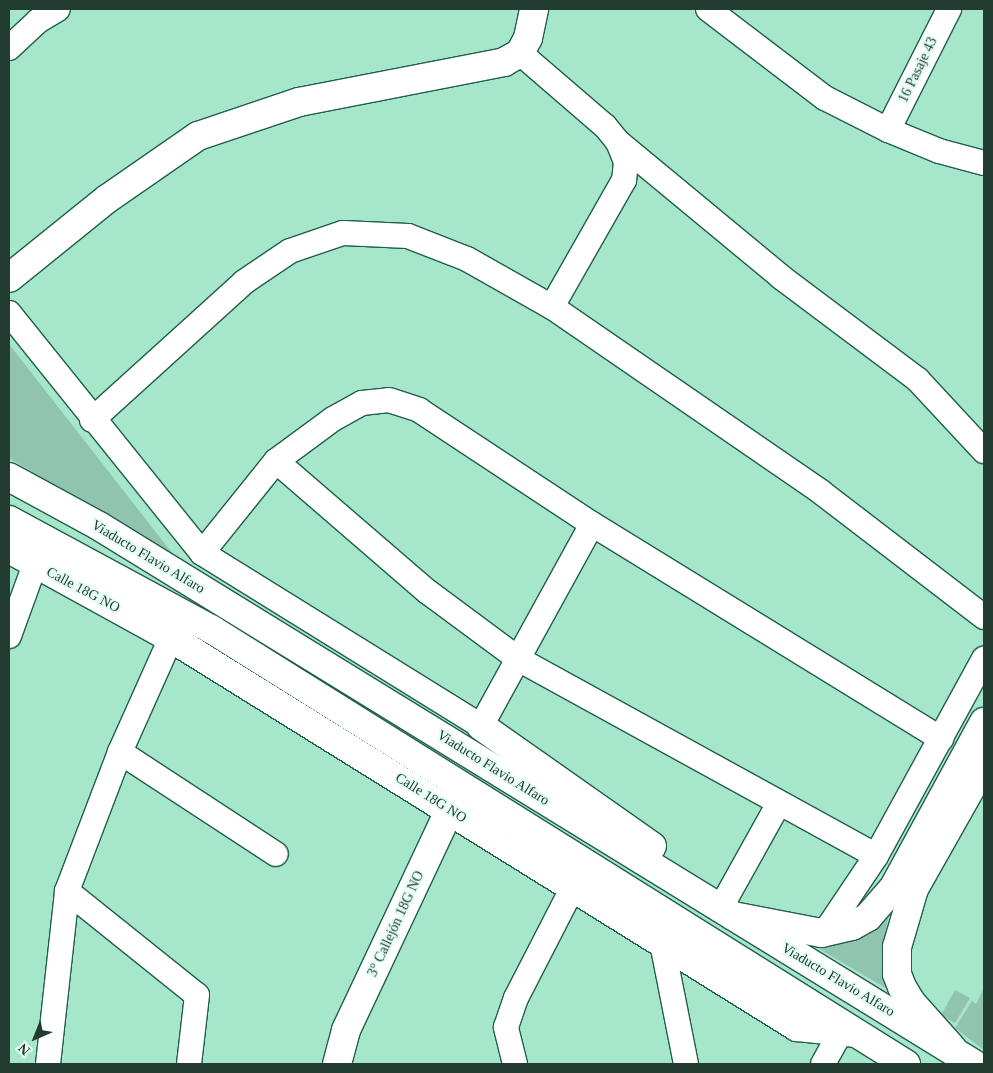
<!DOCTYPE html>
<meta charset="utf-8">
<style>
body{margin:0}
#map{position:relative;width:993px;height:1073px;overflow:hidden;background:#a6e6cb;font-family:Georgia,serif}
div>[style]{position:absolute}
.green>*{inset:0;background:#91c4af}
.roads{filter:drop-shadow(1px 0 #205f4a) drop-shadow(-1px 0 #205f4a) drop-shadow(0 1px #205f4a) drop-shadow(0 -1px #205f4a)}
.street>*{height:24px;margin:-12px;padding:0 12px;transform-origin:12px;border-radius:12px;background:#fff}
.secondary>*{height:28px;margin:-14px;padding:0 14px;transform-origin:14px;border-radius:14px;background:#fff}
.primary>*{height:28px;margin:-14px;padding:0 14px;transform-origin:14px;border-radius:14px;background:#fff}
.highway>*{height:28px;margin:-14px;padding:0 14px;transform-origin:14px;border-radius:14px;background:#fff}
span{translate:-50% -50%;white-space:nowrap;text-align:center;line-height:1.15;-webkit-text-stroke:4.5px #e5fdf2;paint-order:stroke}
.street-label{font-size:14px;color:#223c32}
.frame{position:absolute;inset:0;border:10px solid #223c32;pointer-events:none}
.north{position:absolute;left:10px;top:1013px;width:50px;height:50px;-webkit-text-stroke:4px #e5fdf2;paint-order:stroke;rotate:224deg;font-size:14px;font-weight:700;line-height:20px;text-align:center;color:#223c32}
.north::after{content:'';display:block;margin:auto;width:18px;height:22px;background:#223c32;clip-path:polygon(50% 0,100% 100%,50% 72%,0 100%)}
</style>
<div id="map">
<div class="green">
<div style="clip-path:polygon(9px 344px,176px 558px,9px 458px)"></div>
<div style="clip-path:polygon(890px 907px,883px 947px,889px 990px,816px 947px,853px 937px)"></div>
<div style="clip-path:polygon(984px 988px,984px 1050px,955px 1028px,972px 1001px,976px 1004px)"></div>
<div style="clip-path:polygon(955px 990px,970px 998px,955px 1023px,941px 1015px)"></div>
</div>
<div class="roads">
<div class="street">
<div style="left:708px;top:9px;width:147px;rotate:37.3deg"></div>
<div style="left:825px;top:98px;width:71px;rotate:26.9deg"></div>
<div style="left:888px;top:130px;width:55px;rotate:22.4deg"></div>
<div style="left:939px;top:151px;width:47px;rotate:14.9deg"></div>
<div style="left:9px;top:48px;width:40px;rotate:-43deg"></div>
<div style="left:38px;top:21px;width:23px;rotate:-31deg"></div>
<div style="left:520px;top:53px;width:112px;rotate:40.7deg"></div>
<div style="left:605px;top:126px;width:21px;rotate:51deg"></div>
<div style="left:618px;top:142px;width:22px;rotate:68deg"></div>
<div style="left:626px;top:162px;width:18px;rotate:96deg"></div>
<div style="left:624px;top:180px;width:146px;rotate:119.6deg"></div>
<div style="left:888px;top:130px;width:136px;rotate:-63.2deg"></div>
<div style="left:618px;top:142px;width:212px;rotate:39.6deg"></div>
<div style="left:781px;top:277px;width:171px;rotate:36.9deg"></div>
<div style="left:918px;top:380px;width:97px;rotate:47.1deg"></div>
<div style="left:9px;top:313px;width:308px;rotate:51.2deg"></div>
<div style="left:202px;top:553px;width:328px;rotate:31.8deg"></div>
<div style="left:481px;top:726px;width:230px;rotate:-61.2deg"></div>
<div style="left:92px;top:420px;width:205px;rotate:-42.2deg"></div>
<div style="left:244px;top:282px;width:55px;rotate:-34deg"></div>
<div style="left:290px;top:251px;width:56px;rotate:-18.8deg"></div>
<div style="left:343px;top:233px;width:65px;rotate:2.6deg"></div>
<div style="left:408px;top:236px;width:63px;rotate:21.3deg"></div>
<div style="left:467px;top:259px;width:98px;rotate:29.5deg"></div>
<div style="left:552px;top:307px;width:326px;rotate:34.5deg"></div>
<div style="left:821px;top:492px;width:205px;rotate:37.5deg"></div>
<div style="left:276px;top:461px;width:201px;rotate:40.8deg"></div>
<div style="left:428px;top:592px;width:114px;rotate:36.5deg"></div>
<div style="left:520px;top:660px;width:406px;rotate:28.8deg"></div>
<div style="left:202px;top:553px;width:118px;rotate:-51.2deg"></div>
<div style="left:276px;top:461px;width:71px;rotate:-36.4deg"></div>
<div style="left:333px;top:419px;width:33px;rotate:-29deg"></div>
<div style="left:362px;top:403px;width:27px;rotate:-6deg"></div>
<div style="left:389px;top:400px;width:32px;rotate:18deg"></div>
<div style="left:419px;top:410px;width:207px;rotate:33.4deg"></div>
<div style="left:592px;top:524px;width:410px;rotate:31.6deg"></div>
<div style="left:9px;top:636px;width:77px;rotate:-70.1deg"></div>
<div style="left:120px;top:752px;width:186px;rotate:33.2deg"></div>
<div style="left:67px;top:891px;width:166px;rotate:38.7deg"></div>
<div style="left:197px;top:995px;width:69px;rotate:96.6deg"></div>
<div style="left:720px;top:909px;width:121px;rotate:-60.9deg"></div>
<div style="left:825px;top:932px;width:92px;rotate:-56.1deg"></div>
<div style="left:876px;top:856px;width:225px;rotate:-61.3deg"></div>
<div style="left:662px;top:943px;width:123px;rotate:78.8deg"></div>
<div style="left:48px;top:1064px;width:174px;rotate:-83.7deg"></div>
<div style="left:67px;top:891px;width:149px;rotate:-69.1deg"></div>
<div style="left:120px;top:752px;width:125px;rotate:-65.9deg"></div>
<div style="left:515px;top:1064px;width:38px;rotate:-104deg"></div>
<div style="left:506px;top:1027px;width:31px;rotate:-71deg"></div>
<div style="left:516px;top:998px;width:127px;rotate:-62.8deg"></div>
<div style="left:823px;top:1064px;width:38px;rotate:-61deg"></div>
</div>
<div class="secondary">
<div style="left:9px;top:278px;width:126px;rotate:-38.9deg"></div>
<div style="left:107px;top:199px;width:111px;rotate:-34.7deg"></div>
<div style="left:198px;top:136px;width:107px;rotate:-18.6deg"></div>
<div style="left:299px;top:102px;width:209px;rotate:-11deg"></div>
<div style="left:504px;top:62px;width:18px;rotate:-29deg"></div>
<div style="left:520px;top:53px;width:17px;rotate:-62deg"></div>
<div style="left:528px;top:38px;width:30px;rotate:-78deg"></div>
<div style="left:9px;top:549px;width:185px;rotate:28.8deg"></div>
<div style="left:171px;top:638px;width:737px;rotate:31.86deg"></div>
<div style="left:797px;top:1027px;width:58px;rotate:5.9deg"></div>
<div style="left:337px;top:1064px;width:35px;rotate:-75deg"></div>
<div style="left:346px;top:1030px;width:261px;rotate:-64.8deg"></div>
</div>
<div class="primary">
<div style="left:9px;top:477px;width:102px;rotate:28.6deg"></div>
<div style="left:99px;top:526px;width:1027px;rotate:31.59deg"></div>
<div style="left:9px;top:520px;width:230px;rotate:28.4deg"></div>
<div style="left:211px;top:629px;width:820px;rotate:32.04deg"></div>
<div style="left:481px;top:726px;width:209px;rotate:35.1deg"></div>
</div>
<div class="highway">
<div style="left:733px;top:916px;width:90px;rotate:10.9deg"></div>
<div style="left:821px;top:933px;width:32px;rotate:-13deg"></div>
<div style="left:852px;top:926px;width:18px;rotate:-29deg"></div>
<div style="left:868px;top:917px;width:40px;rotate:-49deg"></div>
<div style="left:894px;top:887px;width:188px;rotate:-61.4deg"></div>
<div style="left:952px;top:1048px;width:62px;rotate:-131.7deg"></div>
<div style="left:911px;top:1002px;width:17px;rotate:-121deg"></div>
<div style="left:902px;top:987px;width:14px;rotate:-111deg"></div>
<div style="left:897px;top:974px;width:27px;rotate:-90deg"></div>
<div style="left:897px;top:947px;width:60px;rotate:-73.7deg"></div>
<div style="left:914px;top:889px;width:142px;rotate:-60.6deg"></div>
</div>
</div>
<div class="street-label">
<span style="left:918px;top:70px;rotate:-64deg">16 Pasaje 43</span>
<span style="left:148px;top:557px;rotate:31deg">Viaducto Flavio Alfaro</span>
<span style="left:83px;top:590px;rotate:28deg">Calle 18G NO</span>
<span style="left:493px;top:768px;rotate:32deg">Viaducto Flavio Alfaro</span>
<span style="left:431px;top:798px;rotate:32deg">Calle 18G NO</span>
<span style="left:396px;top:924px;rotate:-65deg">3° Callejón 18G NO</span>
<span style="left:838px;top:980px;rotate:31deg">Viaducto Flavio Alfaro</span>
</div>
<div class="frame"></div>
<div class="north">N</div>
</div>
